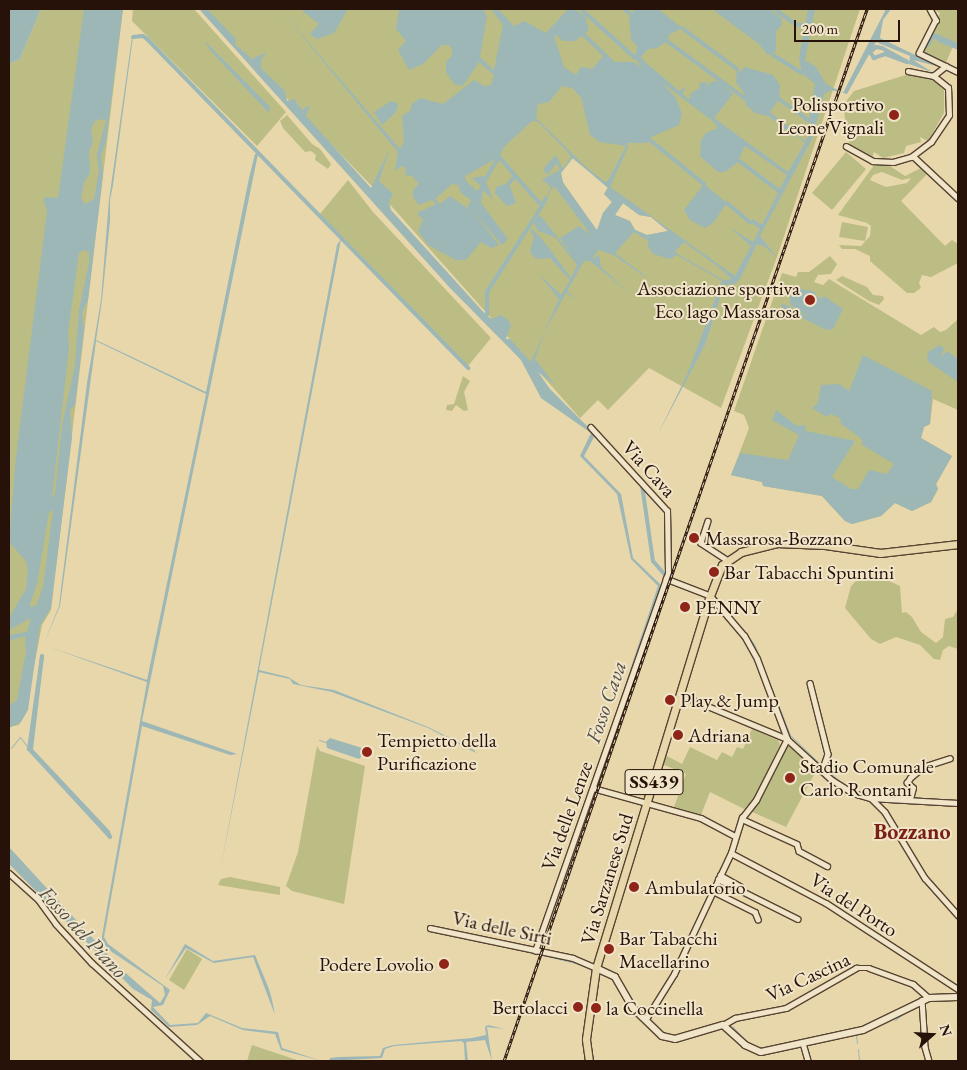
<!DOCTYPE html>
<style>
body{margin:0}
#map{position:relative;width:967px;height:1070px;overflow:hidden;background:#e8d7ab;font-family:"EB Garamond",serif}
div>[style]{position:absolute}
.green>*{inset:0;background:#bbbd85}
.water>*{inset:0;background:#9cb7b5}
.stream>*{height:1px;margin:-0.5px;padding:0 0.5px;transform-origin:0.5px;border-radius:0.5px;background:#9cb7b5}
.canal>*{height:4px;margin:-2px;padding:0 2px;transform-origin:2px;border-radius:2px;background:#9cb7b5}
.roads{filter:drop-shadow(1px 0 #574332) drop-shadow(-1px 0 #574332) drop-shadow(0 1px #574332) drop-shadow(0 -1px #574332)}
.street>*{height:4.5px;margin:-2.25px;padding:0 2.25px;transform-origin:2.25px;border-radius:2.25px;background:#f0e5c8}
.secondary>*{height:6px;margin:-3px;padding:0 3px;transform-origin:3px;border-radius:3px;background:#f0e5c8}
.primary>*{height:7px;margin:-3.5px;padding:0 3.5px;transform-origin:3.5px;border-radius:3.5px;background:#e8d7ab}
.rail>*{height:3px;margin-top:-1.5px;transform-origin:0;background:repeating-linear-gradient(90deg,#f0e5c8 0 4px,#27120a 0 8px);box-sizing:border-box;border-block:1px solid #27120a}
.dots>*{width:14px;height:14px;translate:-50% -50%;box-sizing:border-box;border:2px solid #f0e5c8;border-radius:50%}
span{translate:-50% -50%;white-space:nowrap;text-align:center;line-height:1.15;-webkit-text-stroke:4px #f0e5c8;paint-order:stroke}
.shield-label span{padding:1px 4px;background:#f0e5c8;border:1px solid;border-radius:4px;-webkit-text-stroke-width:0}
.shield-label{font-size:19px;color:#27120a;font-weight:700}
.poi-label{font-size:20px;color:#27120a}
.right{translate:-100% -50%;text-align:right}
.left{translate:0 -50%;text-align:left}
.street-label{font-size:20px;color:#27120a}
.water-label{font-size:21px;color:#504c46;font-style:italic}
.quarter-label{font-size:22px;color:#7a1f14;font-weight:700}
.frame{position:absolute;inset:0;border:10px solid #27120a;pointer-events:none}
.north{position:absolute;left:907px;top:1010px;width:50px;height:50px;-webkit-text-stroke:4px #f0e5c8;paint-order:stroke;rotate:71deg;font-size:14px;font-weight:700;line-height:20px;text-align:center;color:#27120a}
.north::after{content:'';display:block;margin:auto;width:18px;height:22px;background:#27120a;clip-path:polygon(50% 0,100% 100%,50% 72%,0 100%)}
.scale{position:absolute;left:794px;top:20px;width:106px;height:22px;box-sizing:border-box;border:2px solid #27120a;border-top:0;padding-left:6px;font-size:15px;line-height:18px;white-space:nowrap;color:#27120a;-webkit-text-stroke:4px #f0e5c8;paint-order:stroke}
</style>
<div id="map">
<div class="green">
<div style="clip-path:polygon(41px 9px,123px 9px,51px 610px,42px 625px,25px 713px,19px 725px,9px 727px,9px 64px,20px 59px)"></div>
<div style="clip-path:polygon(133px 9px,194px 9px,286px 112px,257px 146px,132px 21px)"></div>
<div style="clip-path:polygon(evenodd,205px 9px,860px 9px,777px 257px,721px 408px,649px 368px,608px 410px,598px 400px,580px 418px,394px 209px,241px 51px,205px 9px,572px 158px,608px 187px,604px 194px,612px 202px,603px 213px,597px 231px,563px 182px,561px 173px,572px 158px,205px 9px,623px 203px,639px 215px,651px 217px,668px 231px,647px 235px,635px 230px,630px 221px,615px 215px,623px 203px)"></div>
<div style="clip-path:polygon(932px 9px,958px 9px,958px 45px,954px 44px,945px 65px,920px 53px,940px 13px)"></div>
<div style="clip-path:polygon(909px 74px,928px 76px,944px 90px,944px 113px,928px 141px,920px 137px,921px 142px,906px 146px,904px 153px,883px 158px,874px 152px,872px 158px,850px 146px,844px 112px,847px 100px,854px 91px)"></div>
<div style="clip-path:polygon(287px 115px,312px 144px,320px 149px,331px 164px,328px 169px,315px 160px,316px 155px,311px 151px,305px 152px,283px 128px,280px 121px)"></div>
<div style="clip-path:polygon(846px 152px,866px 169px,832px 210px,812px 193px)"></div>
<div style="clip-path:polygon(evenodd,875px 164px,890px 166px,905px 176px,923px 167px,928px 173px,901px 201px,945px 246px,952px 240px,958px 244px,958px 263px,931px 277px,922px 275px,919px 283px,921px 288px,914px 293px,907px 293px,870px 261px,870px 256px,855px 249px,842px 249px,839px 245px,861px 246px,870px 236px,871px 226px,867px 223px,838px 215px,875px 164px,882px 172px,902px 180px,911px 178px,907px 183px,886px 187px,870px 180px,873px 175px,882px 172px)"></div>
<div style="clip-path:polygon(348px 180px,373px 212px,491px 338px,468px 366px,320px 214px)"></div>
<div style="clip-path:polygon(842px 222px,868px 227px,865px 241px,839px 237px)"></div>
<div style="clip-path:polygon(830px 256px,837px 264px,831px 274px,818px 275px,814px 282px,823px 285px,829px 279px,921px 335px,934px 327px,940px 332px,946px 330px,958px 319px,958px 410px,933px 399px,930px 424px,924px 427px,921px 438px,952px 456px,936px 484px,938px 489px,931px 502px,912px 511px,895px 503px,881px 516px,852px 524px,845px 521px,822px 496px,763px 486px,762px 482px,731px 475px,749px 428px,744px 415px,734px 411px,782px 273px,796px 277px,798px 272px,809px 272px)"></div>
<div style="clip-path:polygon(842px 276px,867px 287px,873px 295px,883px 296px,884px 299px,879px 305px,869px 301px,836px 280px)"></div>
<div style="clip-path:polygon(463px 376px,470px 381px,464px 392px,468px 410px,464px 411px,456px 405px,452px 411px,446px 410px,447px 405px,454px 404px)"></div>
<div style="clip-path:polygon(887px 580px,900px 586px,902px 613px,906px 612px,912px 617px,921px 632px,936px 643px,943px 637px,945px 619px,953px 617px,958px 609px,958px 649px,949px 646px,943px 650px,940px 660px,934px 659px,920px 645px,896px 637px,880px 644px,871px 639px,845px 608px,851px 586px,856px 581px)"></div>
<div style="clip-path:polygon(752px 729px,778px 740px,780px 745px,754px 799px,744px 809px,710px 792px,701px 815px,674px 807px,686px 774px,662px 764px,665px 755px,682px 764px,690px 747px,717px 760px,722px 752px,732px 757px,737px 747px,743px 749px)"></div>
<div style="clip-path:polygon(786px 744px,817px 769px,786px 827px,750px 811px)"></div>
<div style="clip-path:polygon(317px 746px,320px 751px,365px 766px,344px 904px,292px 891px,286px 886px,298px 852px)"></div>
<div style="clip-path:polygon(230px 877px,280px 887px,280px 895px,218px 885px,221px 879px)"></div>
<div style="clip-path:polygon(187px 949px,202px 959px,184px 990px,169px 980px)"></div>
<div style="clip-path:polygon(252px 1045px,300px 1061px,247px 1061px)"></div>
</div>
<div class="water">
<div style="clip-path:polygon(9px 9px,41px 9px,20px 59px,9px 64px)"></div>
<div style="clip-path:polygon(evenodd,84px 9px,123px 9px,106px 141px,101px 156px,103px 174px,88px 300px,82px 313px,84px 330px,75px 405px,70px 410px,72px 437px,51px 608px,40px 626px,28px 710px,21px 722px,9px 728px,9px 706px,17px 700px,26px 652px,25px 636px,9px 641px,9px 635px,27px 632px,31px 618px,9px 630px,9px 618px,26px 589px,28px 570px,26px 561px,9px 542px,16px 457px,47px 211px,44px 202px,45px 197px,58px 198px,84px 9px,102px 119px,106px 121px,97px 154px,99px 171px,94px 199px,85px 204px,81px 198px,84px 183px,90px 173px,89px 152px,93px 142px,91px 129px,95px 121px,102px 119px,84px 9px,84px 250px,89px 252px,89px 263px,79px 310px,75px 365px,62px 425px,55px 494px,52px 497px,69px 348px,68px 333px,79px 253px,84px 250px,84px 9px,53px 510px,43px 587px,36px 606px,29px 607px,37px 584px,49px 512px,53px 510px)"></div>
<div style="clip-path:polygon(evenodd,199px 9px,207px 9px,236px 39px,235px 44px,252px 59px,267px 52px,261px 59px,261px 68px,285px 91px,287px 101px,294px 99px,302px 110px,310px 105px,306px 116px,371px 188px,390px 148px,379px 181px,393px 194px,389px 202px,391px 210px,487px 316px,492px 319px,501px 315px,508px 320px,511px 325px,506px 339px,510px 339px,531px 362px,559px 299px,538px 273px,561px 295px,570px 280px,550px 258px,537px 259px,532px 255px,530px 251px,534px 237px,530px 230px,531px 228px,542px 239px,571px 278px,577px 265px,555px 237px,538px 231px,534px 223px,537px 217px,541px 216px,573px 257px,560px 238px,579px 226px,591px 235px,554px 186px,546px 198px,551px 187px,542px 179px,560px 170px,557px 163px,547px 175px,543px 169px,556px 155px,563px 169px,571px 157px,568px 152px,537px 121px,532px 121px,504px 147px,499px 157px,465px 176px,466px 181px,477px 191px,481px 186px,472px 178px,484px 176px,493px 200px,483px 190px,481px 203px,508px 239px,502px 245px,470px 208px,499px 245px,491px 248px,481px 242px,466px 260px,456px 260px,428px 245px,418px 231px,423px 220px,417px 213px,436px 204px,432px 200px,419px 205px,413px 197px,413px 190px,419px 184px,412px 176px,405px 175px,406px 169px,402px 166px,395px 171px,398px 152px,280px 9px,400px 149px,404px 142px,402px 116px,410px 111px,412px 104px,420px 98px,443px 104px,474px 80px,484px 86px,491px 85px,494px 75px,479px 62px,463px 86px,454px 84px,446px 72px,446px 62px,452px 56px,452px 50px,449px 45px,442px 45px,423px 64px,409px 70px,398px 50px,406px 41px,396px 29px,399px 11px,393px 9px,483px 9px,487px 16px,480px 57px,494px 70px,503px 25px,491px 9px,498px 9px,514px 26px,524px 21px,546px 33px,568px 9px,574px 9px,585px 16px,589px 30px,575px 41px,563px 41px,555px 34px,555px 39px,564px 67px,576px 75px,581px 67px,592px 69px,603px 56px,612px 62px,634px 62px,642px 68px,635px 58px,637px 46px,631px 40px,629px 18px,635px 9px,658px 9px,682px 28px,670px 34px,667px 41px,657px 48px,648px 49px,641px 57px,644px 61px,679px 91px,685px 87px,683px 94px,689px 100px,691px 93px,700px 88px,699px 83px,708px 82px,706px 87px,713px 81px,721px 82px,733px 94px,714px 118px,788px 172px,805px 143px,795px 134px,806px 141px,813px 126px,809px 121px,815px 84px,802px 73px,799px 58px,808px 9px,815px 9px,805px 60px,816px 67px,826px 84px,843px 93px,886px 9px,891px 9px,883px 20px,880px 38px,940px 67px,913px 60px,932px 72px,909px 64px,910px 56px,876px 42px,847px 94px,831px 90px,824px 94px,812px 139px,760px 236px,777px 257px,764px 246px,757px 244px,740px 279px,735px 284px,724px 285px,705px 345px,658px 434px,687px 375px,722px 281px,677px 255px,670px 259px,653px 254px,647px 245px,649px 241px,634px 232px,615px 253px,644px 275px,645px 277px,614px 255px,598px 250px,592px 260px,599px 255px,601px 267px,628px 292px,590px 261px,584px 261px,567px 291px,576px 299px,566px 293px,544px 333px,535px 359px,555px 385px,538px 372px,550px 389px,592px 431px,594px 437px,584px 456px,621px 494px,633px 558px,661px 585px,592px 784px,658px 586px,631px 559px,617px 494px,580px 456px,591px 433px,541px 398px,521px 360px,450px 288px,199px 9px,661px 82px,714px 122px,718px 128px,706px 133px,701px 140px,700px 156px,718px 172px,725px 172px,737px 163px,745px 146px,787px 175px,762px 225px,753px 219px,751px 222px,760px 229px,753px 242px,729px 227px,751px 246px,735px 276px,610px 187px,628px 147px,627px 143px,647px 143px,651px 137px,679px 125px,682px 114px,676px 98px,661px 82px,199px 9px,562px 86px,572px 88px,581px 97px,590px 135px,600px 142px,626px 146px,608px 181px,605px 182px,585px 166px,536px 118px,538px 104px,549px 102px,562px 86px,199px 9px,573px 158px,608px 188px,604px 194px,612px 202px,603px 213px,597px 230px,563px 183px,561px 173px,573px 158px,199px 9px,452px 184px,458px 185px,461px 193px,471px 200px,467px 208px,450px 196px,440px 204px,435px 199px,452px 184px,199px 9px,623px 203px,639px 215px,651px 217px,668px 231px,647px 235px,635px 230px,630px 221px,615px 215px,623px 203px,199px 9px,684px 242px,716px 265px,732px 279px,723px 280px,678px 254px,675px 251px,684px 242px)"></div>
<div style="clip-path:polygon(300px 9px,348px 9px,334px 33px,317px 39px,310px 34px,319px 24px)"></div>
<div style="clip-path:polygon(712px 9px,769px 9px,782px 19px,782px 25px,776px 31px,776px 51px,768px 55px,759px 44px)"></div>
<div style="clip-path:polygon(132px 37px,133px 37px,113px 185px,110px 200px,110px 221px,102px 300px,96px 340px,206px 392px,249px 178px,255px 154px,258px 154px,142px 721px,237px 754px,230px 755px,142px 726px,104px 937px,108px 944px,170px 990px,163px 1005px,153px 1007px,170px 1025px,198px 1023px,206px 1013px,242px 1028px,278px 1032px,282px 1048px,322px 1061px,281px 1050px,275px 1034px,243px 1030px,210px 1016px,197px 1025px,169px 1027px,151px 1010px,152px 1000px,133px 989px,9px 864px,9px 847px,121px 969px,160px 1003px,165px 995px,163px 986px,112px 952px,102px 942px,102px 936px,147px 682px,46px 646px,147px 680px,206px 394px,96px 341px,60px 606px,44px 643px,59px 606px,61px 589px,87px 383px,101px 300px,109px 200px)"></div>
<div style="clip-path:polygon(205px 41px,270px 107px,269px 113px,209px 49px)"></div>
<div style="clip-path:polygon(745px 67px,773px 75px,780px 85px,779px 99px,767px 116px,755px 113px,746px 105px,745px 95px,736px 82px,737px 69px,740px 72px)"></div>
<div style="clip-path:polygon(391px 101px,398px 104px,396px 112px,382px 125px,374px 112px)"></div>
<div style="clip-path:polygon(509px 183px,516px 203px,507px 206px,495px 193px,496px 187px)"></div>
<div style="clip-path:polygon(704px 184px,727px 203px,713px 223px,705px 228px,690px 220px,684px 210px)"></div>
<div style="clip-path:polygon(341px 239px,259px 670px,288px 677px,301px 685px,334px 690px,428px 727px,474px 750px,476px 753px,428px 728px,332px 692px,293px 684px,290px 679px,259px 672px,220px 872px,337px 245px)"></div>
<div style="clip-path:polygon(796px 288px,813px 291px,820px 299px,824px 296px,843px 309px,833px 329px,826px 330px,781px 307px,782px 304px,787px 305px,812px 319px,790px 304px,790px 295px)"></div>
<div style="clip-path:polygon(940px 345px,944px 349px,941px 357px,947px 351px,958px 359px,958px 382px,927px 361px,928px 352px)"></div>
<div style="clip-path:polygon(863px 355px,932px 391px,930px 424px,924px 427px,921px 438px,952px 456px,936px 484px,938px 489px,931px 502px,912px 511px,895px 503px,881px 516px,852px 524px,845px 521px,822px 496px,763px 486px,762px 482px,731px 475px,740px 453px,788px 460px,799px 435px,772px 420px,776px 410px,797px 426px,805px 425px,806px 431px,855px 441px,832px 477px,851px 489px,858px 489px,869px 470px,887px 474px,894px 464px,861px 444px,863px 441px,858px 436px,841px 424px,840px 418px,831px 414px,827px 417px,812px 408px,818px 403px,821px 385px,839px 384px,849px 391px)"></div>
<div style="clip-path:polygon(330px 738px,362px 748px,363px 755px,359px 759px,327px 748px,326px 742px)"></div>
<div style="clip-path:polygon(185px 944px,213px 961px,255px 955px,269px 989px,272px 1000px,275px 1015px,253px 957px,214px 963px,186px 948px,165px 979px)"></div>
<div style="clip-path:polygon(488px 1025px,504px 1029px,487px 1027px,492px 1061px,485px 1040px,466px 1042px,468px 1061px,465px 1061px,464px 1043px,461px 1041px,394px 1046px,385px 1049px,382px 1058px,329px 1061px,330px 1058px,338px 1057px,380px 1056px,383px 1048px,393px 1045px,472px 1038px,486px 1035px,485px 1027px)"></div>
</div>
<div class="stream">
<div style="left:675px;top:579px;width:35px;rotate:22deg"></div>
<div style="left:714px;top:595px;width:63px;rotate:50.8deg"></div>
<div style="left:754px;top:644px;width:98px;rotate:68.4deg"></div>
<div style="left:790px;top:735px;width:45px;rotate:44.1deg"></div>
<div style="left:319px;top:740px;width:7px;rotate:16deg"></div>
<div style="left:11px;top:748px;width:14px;rotate:-51deg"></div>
<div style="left:20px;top:737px;width:15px;rotate:53deg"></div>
<div style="left:825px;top:768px;width:24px;rotate:42deg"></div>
<div style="left:864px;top:794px;width:44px;rotate:3.9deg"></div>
<div style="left:912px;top:797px;width:38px;rotate:5deg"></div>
<div style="left:562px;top:868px;width:88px;rotate:-70.7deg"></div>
<div style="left:45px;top:912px;width:33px;rotate:51deg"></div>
<div style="left:534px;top:953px;width:47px;rotate:13.4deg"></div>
<div style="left:89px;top:963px;width:16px;rotate:43deg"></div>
<div style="left:895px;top:1020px;width:10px;rotate:-37deg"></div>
<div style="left:732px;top:1026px;width:22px;rotate:47deg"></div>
<div style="left:856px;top:1035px;width:8px;rotate:83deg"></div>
<div style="left:858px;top:1049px;width:12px;rotate:85deg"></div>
</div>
<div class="canal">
<div style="left:581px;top:9px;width:73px;rotate:42.2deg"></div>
<div style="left:624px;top:9px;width:10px;rotate:37deg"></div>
<div style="left:774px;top:9px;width:28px;rotate:35deg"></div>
<div style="left:797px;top:25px;width:6px"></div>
<div style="left:682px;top:28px;width:69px;rotate:36.7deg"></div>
<div style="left:582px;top:33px;width:42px;rotate:44deg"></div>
<div style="left:934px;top:35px;width:9px;rotate:41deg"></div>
<div style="left:941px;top:41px;width:18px;rotate:22deg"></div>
<div style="left:934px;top:35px;width:23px;rotate:23deg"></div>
<div style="left:133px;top:37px;width:10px;rotate:-6deg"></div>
<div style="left:143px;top:36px;width:5px;rotate:37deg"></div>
<div style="left:147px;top:39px;width:460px;rotate:45.7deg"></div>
<div style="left:667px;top:41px;width:99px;rotate:36.4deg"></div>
<div style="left:927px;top:46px;width:11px;rotate:-56deg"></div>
<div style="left:876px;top:47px;width:6px;rotate:9deg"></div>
<div style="left:882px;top:48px;width:29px;rotate:29deg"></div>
<div style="left:907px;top:62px;width:23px;rotate:-160deg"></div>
<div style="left:885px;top:54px;width:12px;rotate:160deg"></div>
<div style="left:874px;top:58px;width:7px;rotate:-124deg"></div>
<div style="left:870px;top:52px;width:8px;rotate:-40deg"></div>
<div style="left:773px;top:55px;width:34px;rotate:32deg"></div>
<div style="left:779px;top:99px;width:37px;rotate:36deg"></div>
<div style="left:769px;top:114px;width:33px;rotate:38deg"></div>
<div style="left:650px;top:140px;width:70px;rotate:39.2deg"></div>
<div style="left:738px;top:160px;width:51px;rotate:37.1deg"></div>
<div style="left:485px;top:180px;width:27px;rotate:-59deg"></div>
<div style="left:499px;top:157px;width:65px;rotate:48.7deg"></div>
<div style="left:542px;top:206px;width:102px;rotate:122.6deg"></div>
<div style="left:487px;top:292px;width:23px;rotate:90deg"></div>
<div style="left:509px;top:183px;width:9px;rotate:-49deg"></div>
<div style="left:727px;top:203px;width:30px;rotate:40deg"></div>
<div style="left:542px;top:206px;width:9px;rotate:-63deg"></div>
<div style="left:642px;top:485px;width:77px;rotate:81.8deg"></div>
<div style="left:653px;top:561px;width:18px;rotate:49deg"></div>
<div style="left:42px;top:656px;width:95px;rotate:96.7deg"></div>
<div style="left:31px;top:750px;width:112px;rotate:46.8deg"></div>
<div style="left:108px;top:832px;width:5px;rotate:68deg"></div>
<div style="left:110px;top:837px;width:120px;rotate:-132.6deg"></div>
<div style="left:29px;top:749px;width:94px;rotate:-82deg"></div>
</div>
<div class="roads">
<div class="street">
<div style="left:930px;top:9px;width:13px;rotate:61deg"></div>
<div style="left:936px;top:20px;width:37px;rotate:117deg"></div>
<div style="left:919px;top:53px;width:43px;rotate:26deg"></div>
<div style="left:908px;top:71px;width:25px;rotate:11deg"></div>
<div style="left:846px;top:146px;width:31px;rotate:29deg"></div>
<div style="left:873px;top:161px;width:20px;rotate:3deg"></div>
<div style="left:893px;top:162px;width:19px;rotate:-16deg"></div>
<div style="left:911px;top:157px;width:25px;rotate:-37deg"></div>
<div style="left:931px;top:142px;width:32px;rotate:-56deg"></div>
<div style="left:949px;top:115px;width:27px;rotate:-92deg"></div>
<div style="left:948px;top:88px;width:19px;rotate:-141deg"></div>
<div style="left:933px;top:76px;width:16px;rotate:-38deg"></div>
<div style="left:913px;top:156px;width:62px;rotate:43deg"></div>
<div style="left:708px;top:521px;width:23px;rotate:108deg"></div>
<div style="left:701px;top:543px;width:31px;rotate:33deg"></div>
<div style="left:810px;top:683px;width:73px;rotate:75.8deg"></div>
<div style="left:828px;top:754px;width:18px;rotate:109deg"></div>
<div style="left:681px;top:695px;width:115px;rotate:22.5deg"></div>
<div style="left:787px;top:739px;width:61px;rotate:42.3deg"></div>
<div style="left:832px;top:780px;width:25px;rotate:32deg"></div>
<div style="left:853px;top:793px;width:18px;rotate:16deg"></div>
<div style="left:870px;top:798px;width:88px;rotate:3.3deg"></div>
<div style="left:593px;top:788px;width:112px;rotate:15.5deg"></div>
<div style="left:701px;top:818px;width:38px;rotate:28deg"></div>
<div style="left:872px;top:799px;width:18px;rotate:45deg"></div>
<div style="left:885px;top:812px;width:77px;rotate:58.8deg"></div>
<div style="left:925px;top:878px;width:50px;rotate:48.3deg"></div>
<div style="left:910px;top:799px;width:11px;rotate:-75deg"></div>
<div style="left:913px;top:788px;width:8px;rotate:-140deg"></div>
<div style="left:907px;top:783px;width:6px;rotate:-59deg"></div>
<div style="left:910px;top:778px;width:17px;rotate:-40deg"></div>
<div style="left:923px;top:767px;width:28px;rotate:-18deg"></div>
<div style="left:742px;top:819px;width:60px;rotate:24.4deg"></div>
<div style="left:797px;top:844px;width:7px;rotate:74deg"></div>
<div style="left:799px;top:851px;width:32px;rotate:28deg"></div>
<div style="left:731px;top:853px;width:107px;rotate:27.8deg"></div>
<div style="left:826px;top:903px;width:158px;rotate:33.1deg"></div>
<div style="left:9px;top:873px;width:39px;rotate:42deg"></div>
<div style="left:38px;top:899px;width:31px;rotate:54deg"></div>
<div style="left:56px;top:924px;width:53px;rotate:47.3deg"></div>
<div style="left:92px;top:963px;width:146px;rotate:42.2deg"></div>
<div style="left:720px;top:875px;width:23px;rotate:29deg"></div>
<div style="left:718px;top:879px;width:89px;rotate:26.6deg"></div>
<div style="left:713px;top:891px;width:47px;rotate:26.6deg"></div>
<div style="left:755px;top:912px;width:8px;rotate:67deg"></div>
<div style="left:430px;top:928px;width:146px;rotate:11.8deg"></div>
<div style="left:573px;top:958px;width:25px;rotate:23deg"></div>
<div style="left:535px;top:951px;width:401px;rotate:-70.6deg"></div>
<div style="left:668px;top:573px;width:62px;rotate:-90.9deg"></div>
<div style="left:667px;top:511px;width:113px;rotate:-132.5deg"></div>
<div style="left:922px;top:1000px;width:47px;rotate:86.3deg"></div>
<div style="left:925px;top:1047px;width:15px;rotate:74deg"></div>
<div style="left:646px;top:1019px;width:53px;rotate:-58.1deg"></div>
<div style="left:674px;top:974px;width:134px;rotate:-64.8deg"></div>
<div style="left:731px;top:853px;width:37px;rotate:-73deg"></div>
<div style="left:742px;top:818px;width:23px;rotate:-52deg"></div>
<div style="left:756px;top:800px;width:68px;rotate:-63.1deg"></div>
<div style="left:787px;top:739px;width:85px;rotate:-110.6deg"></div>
<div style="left:757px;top:659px;width:26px;rotate:-119deg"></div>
<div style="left:744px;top:636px;width:52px;rotate:-130.4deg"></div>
<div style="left:710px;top:596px;width:47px;rotate:-158.9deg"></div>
<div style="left:723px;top:1025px;width:14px;rotate:-30deg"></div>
<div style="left:735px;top:1018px;width:52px;rotate:-11.1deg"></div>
<div style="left:786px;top:1008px;width:81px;rotate:-29.7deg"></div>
<div style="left:856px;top:968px;width:13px"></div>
<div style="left:869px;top:968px;width:47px;rotate:20deg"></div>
<div style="left:913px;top:984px;width:21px;rotate:41deg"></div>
<div style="left:803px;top:1043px;width:19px;rotate:74deg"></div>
</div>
<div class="secondary">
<div style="left:596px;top:968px;width:21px;rotate:25deg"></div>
<div style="left:615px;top:977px;width:36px;rotate:60deg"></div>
<div style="left:633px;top:1008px;width:40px;rotate:44deg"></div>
<div style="left:662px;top:1036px;width:13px;rotate:13deg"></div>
<div style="left:675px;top:1039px;width:50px;rotate:-16.3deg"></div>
<div style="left:723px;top:1025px;width:30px;rotate:42deg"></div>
<div style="left:745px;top:1045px;width:17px;rotate:24deg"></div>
<div style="left:761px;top:1052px;width:104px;rotate:-12.2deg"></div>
<div style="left:863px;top:1030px;width:73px;rotate:-25.9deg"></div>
<div style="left:929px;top:998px;width:29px;rotate:-2deg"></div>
</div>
<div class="primary">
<div style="left:589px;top:1061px;width:22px;rotate:-98deg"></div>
<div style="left:586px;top:1039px;width:72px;rotate:-82deg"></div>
<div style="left:596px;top:968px;width:389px;rotate:-73deg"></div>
<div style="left:710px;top:596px;width:33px;rotate:-69deg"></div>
<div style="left:722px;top:565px;width:23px;rotate:-34deg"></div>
<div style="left:741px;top:552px;width:36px;rotate:-14deg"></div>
<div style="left:776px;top:543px;width:49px;rotate:2.3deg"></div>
<div style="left:825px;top:545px;width:56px;rotate:8.3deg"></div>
<div style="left:880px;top:553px;width:79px;rotate:-6.6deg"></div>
</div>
</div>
<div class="rail">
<div style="left:504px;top:1061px;width:1113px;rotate:-70.96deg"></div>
</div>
<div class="dots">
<div style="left:894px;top:115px;background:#8f2418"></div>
<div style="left:810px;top:300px;background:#8f2418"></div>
<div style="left:694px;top:538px;background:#8f2418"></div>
<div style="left:714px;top:572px;background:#8f2418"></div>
<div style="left:685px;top:607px;background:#8f2418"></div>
<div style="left:670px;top:700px;background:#8f2418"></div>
<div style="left:678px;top:735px;background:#8f2418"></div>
<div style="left:367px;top:752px;background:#8f2418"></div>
<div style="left:790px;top:778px;background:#8f2418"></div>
<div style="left:634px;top:887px;background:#8f2418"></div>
<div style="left:609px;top:949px;background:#8f2418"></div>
<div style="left:444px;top:964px;background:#8f2418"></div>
<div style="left:578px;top:1007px;background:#8f2418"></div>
<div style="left:596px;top:1008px;background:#8f2418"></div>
</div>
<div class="shield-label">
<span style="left:654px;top:782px">SS439</span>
</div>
<div class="poi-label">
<span class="right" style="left:884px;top:116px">Polisportivo<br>Leone Vignali</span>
<span class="right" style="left:800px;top:300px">Associazione sportiva<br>Eco lago Massarosa</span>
<span class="left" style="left:705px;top:538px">Massarosa-Bozzano</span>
<span class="left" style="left:724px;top:572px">Bar Tabacchi Spuntini</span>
<span class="left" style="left:695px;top:607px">PENNY</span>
<span class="left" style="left:680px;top:700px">Play &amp; Jump</span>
<span class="left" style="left:688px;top:735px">Adriana</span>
<span class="left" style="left:377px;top:752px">Tempietto della<br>Purificazione</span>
<span class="left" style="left:800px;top:778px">Stadio Comunale<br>Carlo Rontani</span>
<span class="left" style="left:645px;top:887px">Ambulatorio</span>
<span class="left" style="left:619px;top:950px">Bar Tabacchi<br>Macellarino</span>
<span class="right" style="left:434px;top:964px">Podere Lovolio</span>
<span class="right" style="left:568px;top:1007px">Bertolacci</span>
<span class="left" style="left:606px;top:1008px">la Coccinella</span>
</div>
<div class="street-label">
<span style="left:649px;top:469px;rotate:48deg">Via Cava</span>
<span style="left:567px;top:816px;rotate:-70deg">Via delle Lenze</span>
<span style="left:607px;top:879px;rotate:-73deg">Via Sarzanese Sud</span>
<span style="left:854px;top:905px;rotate:33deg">Via del Porto</span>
<span style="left:502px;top:928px;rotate:12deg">Via delle Sirti</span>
<span style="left:808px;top:977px;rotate:-25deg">Via Cascina</span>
</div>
<div class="water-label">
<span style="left:606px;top:702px;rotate:-71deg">Fosso Cava</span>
<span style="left:83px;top:932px;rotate:47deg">Fosso del Piano</span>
</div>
<div class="quarter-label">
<span style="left:912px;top:832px">Bozzano</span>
</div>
<div class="frame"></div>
<div class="north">N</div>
<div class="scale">200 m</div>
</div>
